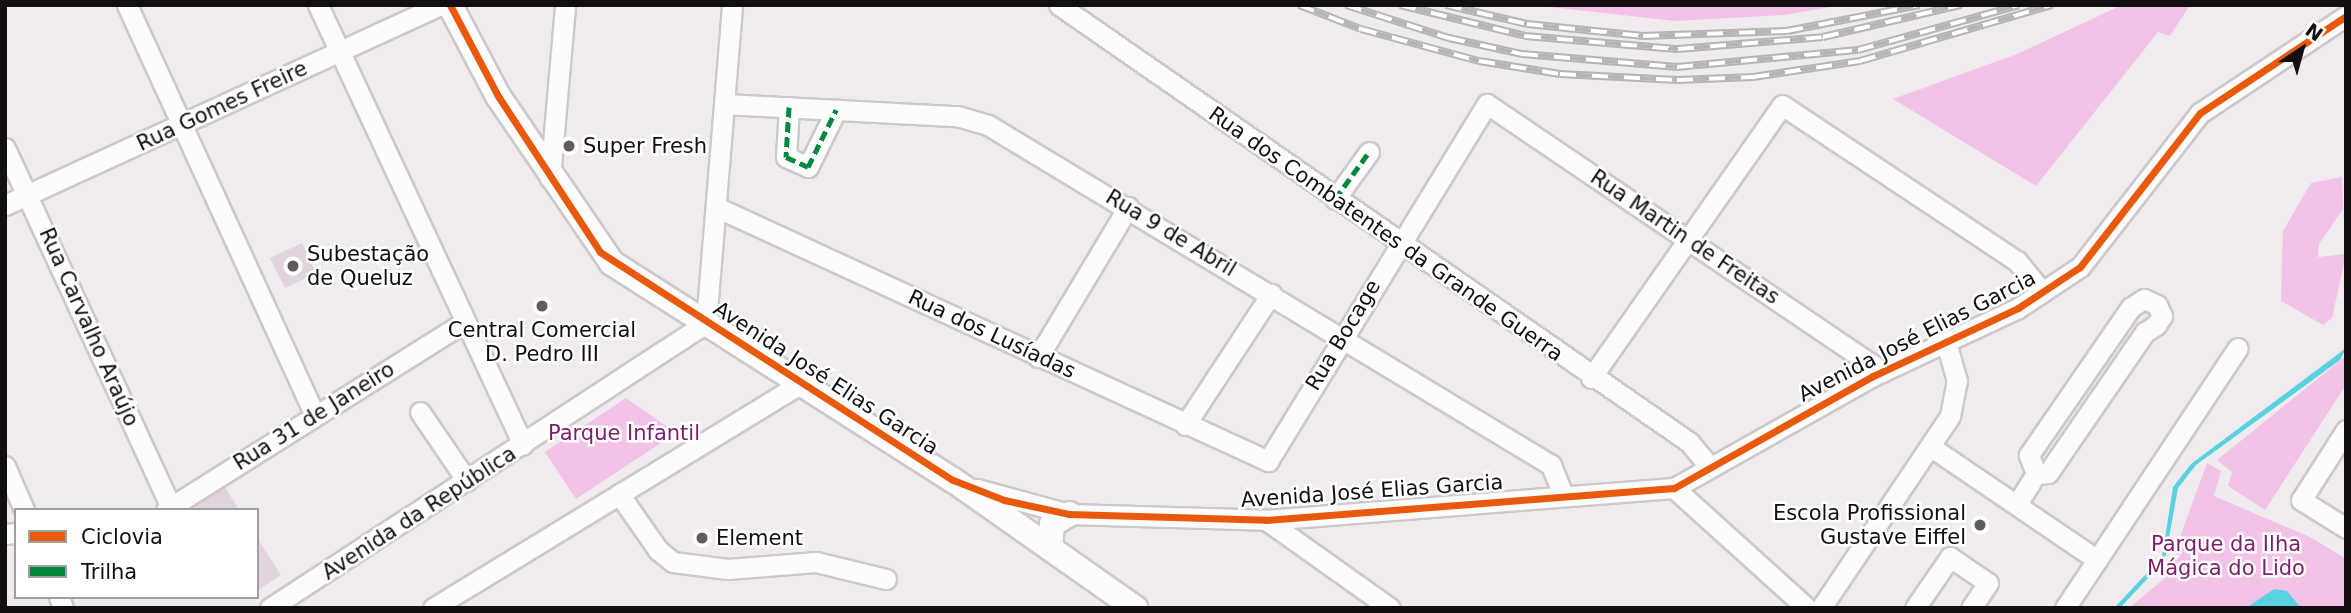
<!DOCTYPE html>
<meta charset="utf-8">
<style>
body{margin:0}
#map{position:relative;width:2351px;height:613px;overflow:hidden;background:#f0ebef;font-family:"DejaVu Sans",sans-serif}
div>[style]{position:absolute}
.green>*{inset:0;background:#f2c2e7}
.water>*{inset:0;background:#57d2de}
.building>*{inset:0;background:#e1d4de}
.roads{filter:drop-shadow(2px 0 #cdc8cc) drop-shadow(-2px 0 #cdc8cc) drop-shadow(0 2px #cdc8cc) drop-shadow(0 -2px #cdc8cc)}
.minor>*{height:19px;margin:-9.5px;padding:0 9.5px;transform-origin:9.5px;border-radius:9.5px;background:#fdfcfd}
.tertiary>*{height:24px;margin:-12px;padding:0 12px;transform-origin:12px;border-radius:12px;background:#fdfcfd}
.rail>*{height:8px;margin-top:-4px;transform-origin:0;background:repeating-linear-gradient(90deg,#fff 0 16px,#b5b5b5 0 32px);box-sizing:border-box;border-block:2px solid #b5b5b5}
.quiet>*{height:5px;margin-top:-2.5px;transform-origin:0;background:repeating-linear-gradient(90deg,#00873e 0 10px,transparent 0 15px)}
.cycleway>*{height:7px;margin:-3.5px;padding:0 3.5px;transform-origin:3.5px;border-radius:3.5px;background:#e8590c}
.dots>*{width:19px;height:19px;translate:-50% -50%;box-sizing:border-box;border:4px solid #fff;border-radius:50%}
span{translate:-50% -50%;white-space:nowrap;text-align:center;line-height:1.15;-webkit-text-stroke:5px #fff;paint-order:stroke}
.street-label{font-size:21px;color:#120e11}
.poi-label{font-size:21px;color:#120e11}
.left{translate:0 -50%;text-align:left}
.right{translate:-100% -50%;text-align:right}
.park-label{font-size:21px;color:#7c1d6d}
.frame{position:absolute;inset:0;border:7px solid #120e11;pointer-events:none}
.legend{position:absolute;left:14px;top:508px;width:245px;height:91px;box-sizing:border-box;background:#fff;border:2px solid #a09fa0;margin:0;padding:9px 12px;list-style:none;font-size:21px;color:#120e11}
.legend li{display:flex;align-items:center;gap:14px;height:35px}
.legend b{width:35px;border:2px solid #a09fa0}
.north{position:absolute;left:2267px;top:14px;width:70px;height:70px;-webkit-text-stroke:5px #fff;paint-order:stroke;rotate:36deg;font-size:19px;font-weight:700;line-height:28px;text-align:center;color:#120e11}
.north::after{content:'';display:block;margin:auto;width:24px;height:32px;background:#120e11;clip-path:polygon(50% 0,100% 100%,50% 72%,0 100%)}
</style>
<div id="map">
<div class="green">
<div style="clip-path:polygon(1532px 5px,1842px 5px,1784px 15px,1675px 21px)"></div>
<div style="clip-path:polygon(2122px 5px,2190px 5px,2170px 36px,2158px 32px,2036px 186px,1893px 99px,2017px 54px)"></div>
<div style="clip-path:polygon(2342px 177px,2343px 209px,2319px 244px,2318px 257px,2346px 254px,2332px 318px,2323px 325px,2281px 301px,2283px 231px,2311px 183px)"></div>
<div style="clip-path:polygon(2346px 356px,2346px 385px,2265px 510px,2228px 486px,2232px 472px,2217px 460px)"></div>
<div style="clip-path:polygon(626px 398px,676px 433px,576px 499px,545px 452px)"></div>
<div style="clip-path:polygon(2207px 463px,2221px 471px,2214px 496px,2312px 538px,2346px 559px,2346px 608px,2129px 608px,2165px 578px)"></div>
</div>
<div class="water">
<div style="clip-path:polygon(2346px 348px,2340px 360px,2196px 465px,2178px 488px,2165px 560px,2120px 608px,2114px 608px,2162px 557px,2173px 487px,2191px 464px)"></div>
<div style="clip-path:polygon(2274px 589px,2287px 591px,2301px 608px,2246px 608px)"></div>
</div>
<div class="building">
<div style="clip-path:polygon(302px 243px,316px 273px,285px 288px,270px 258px)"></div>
<div style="clip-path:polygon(225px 487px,239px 510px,191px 510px,209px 497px)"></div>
<div style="clip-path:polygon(257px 538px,281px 575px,257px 591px)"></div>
</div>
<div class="roads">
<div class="minor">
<div style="left:127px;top:5px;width:450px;rotate:65.4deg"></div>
<div style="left:318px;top:5px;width:485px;rotate:65deg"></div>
<div style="left:1059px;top:5px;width:767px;rotate:34.75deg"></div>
<div style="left:1689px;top:442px;width:31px;rotate:50deg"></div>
<div style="left:725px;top:104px;width:232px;rotate:3deg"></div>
<div style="left:957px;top:116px;width:32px;rotate:16deg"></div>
<div style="left:988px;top:125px;width:658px;rotate:31.13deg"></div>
<div style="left:1551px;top:465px;width:32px;rotate:68deg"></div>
<div style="left:789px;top:107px;width:50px;rotate:93.4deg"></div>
<div style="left:786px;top:157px;width:24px;rotate:24deg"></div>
<div style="left:808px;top:167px;width:64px;rotate:-63.8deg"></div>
<div style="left:5px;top:148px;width:396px;rotate:65.2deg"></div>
<div style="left:550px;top:178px;width:174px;rotate:-85deg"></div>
<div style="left:1335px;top:199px;width:58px;rotate:-54.1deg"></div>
<div style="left:5px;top:205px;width:478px;rotate:-24.7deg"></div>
<div style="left:716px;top:207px;width:608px;rotate:24.71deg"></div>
<div style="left:1268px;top:461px;width:419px;rotate:-58.5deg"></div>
<div style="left:1487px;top:104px;width:478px;rotate:34.1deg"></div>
<div style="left:1038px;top:357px;width:175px;rotate:-59deg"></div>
<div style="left:1591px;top:378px;width:333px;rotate:-55deg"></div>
<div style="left:1782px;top:105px;width:282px;rotate:33.6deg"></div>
<div style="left:2017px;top:261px;width:40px;rotate:51deg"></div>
<div style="left:420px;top:412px;width:83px;rotate:55.7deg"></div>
<div style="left:1185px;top:425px;width:157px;rotate:-56.7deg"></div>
<div style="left:2346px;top:430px;width:83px;rotate:122.7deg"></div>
<div style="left:2301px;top:500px;width:53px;rotate:31.9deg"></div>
<div style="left:1931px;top:447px;width:201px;rotate:34.2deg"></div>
<div style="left:5px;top:466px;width:48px;rotate:66.6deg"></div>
<div style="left:1674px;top:488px;width:179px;rotate:42.1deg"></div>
<div style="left:977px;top:489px;width:95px;rotate:15.2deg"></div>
<div style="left:1069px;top:514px;width:197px;rotate:1.7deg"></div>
<div style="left:1266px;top:520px;width:409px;rotate:-4.5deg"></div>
<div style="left:1674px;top:488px;width:228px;rotate:-29.4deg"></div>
<div style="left:1873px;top:376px;width:160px;rotate:-25.1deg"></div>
<div style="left:2018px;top:308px;width:74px;rotate:-33.5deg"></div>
<div style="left:2080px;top:267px;width:195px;rotate:-52.1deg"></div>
<div style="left:2200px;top:113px;width:175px;rotate:-33.6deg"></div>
<div style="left:619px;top:494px;width:68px;rotate:55.1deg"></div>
<div style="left:658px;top:550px;width:19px;rotate:39deg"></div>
<div style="left:673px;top:562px;width:55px;rotate:7.3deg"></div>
<div style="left:728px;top:569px;width:88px;rotate:-4.5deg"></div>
<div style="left:816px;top:562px;width:72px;rotate:13.7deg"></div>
<div style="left:2017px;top:504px;width:36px;rotate:-58deg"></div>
<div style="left:2036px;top:474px;width:12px;rotate:-5deg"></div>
<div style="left:2048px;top:473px;width:171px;rotate:-55.5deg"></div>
<div style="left:2145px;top:332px;width:13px;rotate:-32deg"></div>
<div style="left:2156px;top:325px;width:11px;rotate:-56deg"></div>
<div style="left:2162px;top:316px;width:12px;rotate:-114deg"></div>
<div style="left:2157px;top:305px;width:14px;rotate:-155deg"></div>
<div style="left:2144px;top:299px;width:15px;rotate:148deg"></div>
<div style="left:2131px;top:307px;width:180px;rotate:124.6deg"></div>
<div style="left:2029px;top:455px;width:20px;rotate:70deg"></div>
<div style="left:166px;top:510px;width:351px;rotate:-32.2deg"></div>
<div style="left:1266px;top:520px;width:152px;rotate:35.4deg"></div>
<div style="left:5px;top:534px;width:11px;rotate:-5deg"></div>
<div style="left:59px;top:597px;width:12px;rotate:70deg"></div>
<div style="left:270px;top:608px;width:521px;rotate:-33.17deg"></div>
<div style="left:706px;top:323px;width:319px;rotate:-85.3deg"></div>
<div style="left:433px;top:608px;width:431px;rotate:-31.4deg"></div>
<div style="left:1821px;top:608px;width:231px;rotate:-56.1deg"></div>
<div style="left:1950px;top:416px;width:36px;rotate:-79deg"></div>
<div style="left:1957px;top:381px;width:41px;rotate:-105.8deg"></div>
<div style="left:1915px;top:608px;width:62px;rotate:-55.5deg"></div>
<div style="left:1950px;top:557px;width:46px;rotate:34.4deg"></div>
<div style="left:1988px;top:583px;width:30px;rotate:124deg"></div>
<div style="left:2065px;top:608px;width:312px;rotate:-56.4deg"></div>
</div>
<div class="tertiary">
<div style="left:450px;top:5px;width:103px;rotate:62.2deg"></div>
<div style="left:498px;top:96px;width:202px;rotate:55.7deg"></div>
<div style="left:612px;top:263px;width:404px;rotate:32.5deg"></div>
<div style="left:953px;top:480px;width:223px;rotate:35.1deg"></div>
<div style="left:1050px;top:548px;width:24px;rotate:-85deg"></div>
<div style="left:1052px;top:524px;width:20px;rotate:-30deg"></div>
</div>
</div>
<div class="rail">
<div style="left:1299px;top:5px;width:66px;rotate:21.2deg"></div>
<div style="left:1361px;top:29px;width:122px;rotate:15.2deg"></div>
<div style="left:1479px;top:61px;width:82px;rotate:9.1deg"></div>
<div style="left:1560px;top:74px;width:117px;rotate:2.9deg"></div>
<div style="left:1677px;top:80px;width:76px;rotate:-2.3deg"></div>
<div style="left:1753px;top:77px;width:108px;rotate:-8.5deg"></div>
<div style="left:1860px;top:61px;width:200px;rotate:-16.3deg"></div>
<div style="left:1346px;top:5px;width:108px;rotate:17.8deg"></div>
<div style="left:1449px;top:38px;width:75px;rotate:12.4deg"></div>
<div style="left:1522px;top:54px;width:156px;rotate:4.8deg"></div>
<div style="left:1677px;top:67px;width:182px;rotate:-5.4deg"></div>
<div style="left:1858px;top:50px;width:167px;rotate:-15.6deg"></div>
<div style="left:1400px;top:5px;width:129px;rotate:13.9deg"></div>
<div style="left:1525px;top:36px;width:154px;rotate:4.9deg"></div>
<div style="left:1678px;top:49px;width:145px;rotate:-4.7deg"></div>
<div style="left:1823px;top:37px;width:142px;rotate:-13.1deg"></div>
<div style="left:1446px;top:5px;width:83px;rotate:13.2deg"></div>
<div style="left:1527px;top:24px;width:117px;rotate:5.9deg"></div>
<div style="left:1643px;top:36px;width:144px;rotate:-2deg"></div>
<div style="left:1787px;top:31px;width:135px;rotate:-11.1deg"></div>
</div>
<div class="quiet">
<div style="left:789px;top:107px;width:50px;rotate:93.4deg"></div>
<div style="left:786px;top:157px;width:24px;rotate:24deg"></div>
<div style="left:808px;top:167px;width:64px;rotate:-63.8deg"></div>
<div style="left:1335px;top:199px;width:58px;rotate:-54.1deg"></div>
</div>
<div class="cycleway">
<div style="left:450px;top:5px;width:103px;rotate:62.2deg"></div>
<div style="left:498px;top:96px;width:186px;rotate:56.8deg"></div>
<div style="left:600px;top:252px;width:420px;rotate:32.9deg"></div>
<div style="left:953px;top:480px;width:55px;rotate:21.4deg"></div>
<div style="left:1004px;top:500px;width:66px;rotate:12.2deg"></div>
<div style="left:1069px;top:514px;width:197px;rotate:1.7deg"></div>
<div style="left:1266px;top:520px;width:409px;rotate:-4.5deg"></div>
<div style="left:1674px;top:488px;width:228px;rotate:-29.4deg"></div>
<div style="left:1873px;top:376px;width:160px;rotate:-25.1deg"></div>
<div style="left:2018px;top:308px;width:74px;rotate:-33.5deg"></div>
<div style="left:2080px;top:267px;width:195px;rotate:-52.1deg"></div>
<div style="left:2200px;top:113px;width:175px;rotate:-33.6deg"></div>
</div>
<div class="dots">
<div style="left:569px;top:146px;background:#605b5f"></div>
<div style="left:293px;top:266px;background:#605b5f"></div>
<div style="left:542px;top:306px;background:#605b5f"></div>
<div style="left:1980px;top:525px;background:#605b5f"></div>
<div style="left:702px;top:538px;background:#605b5f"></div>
</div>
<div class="street-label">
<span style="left:222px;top:106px;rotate:-25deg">Rua Gomes Freire</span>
<span style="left:1171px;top:233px;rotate:31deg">Rua 9 de Abril</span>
<span style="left:1386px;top:234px;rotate:35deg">Rua dos Combatentes da Grande Guerra</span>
<span style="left:1685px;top:237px;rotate:34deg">Rua Martin de Freitas</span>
<span style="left:89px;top:327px;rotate:66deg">Rua Carvalho Araújo</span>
<span style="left:992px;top:334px;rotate:25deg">Rua dos Lusíadas</span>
<span style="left:1343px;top:335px;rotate:-59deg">Rua Bocage</span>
<span style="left:1917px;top:336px;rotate:-27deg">Avenida José Elias Garcia</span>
<span style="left:826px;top:378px;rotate:33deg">Avenida José Elias Garcia</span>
<span style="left:314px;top:416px;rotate:-32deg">Rua 31 de Janeiro</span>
<span style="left:1372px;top:491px;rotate:-4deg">Avenida José Elias Garcia</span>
<span style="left:419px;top:513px;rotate:-33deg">Avenida da República</span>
</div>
<div class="poi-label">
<span class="left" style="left:583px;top:146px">Super Fresh</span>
<span class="left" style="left:307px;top:266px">Subestação<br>de Queluz</span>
<span style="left:542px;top:342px">Central Comercial<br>D. Pedro III</span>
<span class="right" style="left:1966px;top:525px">Escola Profissional<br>Gustave Eiffel</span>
<span class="left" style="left:716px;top:538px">Element</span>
</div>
<div class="park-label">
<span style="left:624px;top:433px">Parque Infantil</span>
<span style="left:2226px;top:556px">Parque da Ilha<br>Mágica do Lido</span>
</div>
<div class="frame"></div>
<ul class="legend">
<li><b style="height:9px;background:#e8590c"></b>Ciclovia</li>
<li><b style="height:9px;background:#00873e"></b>Trilha</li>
</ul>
<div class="north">N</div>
</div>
